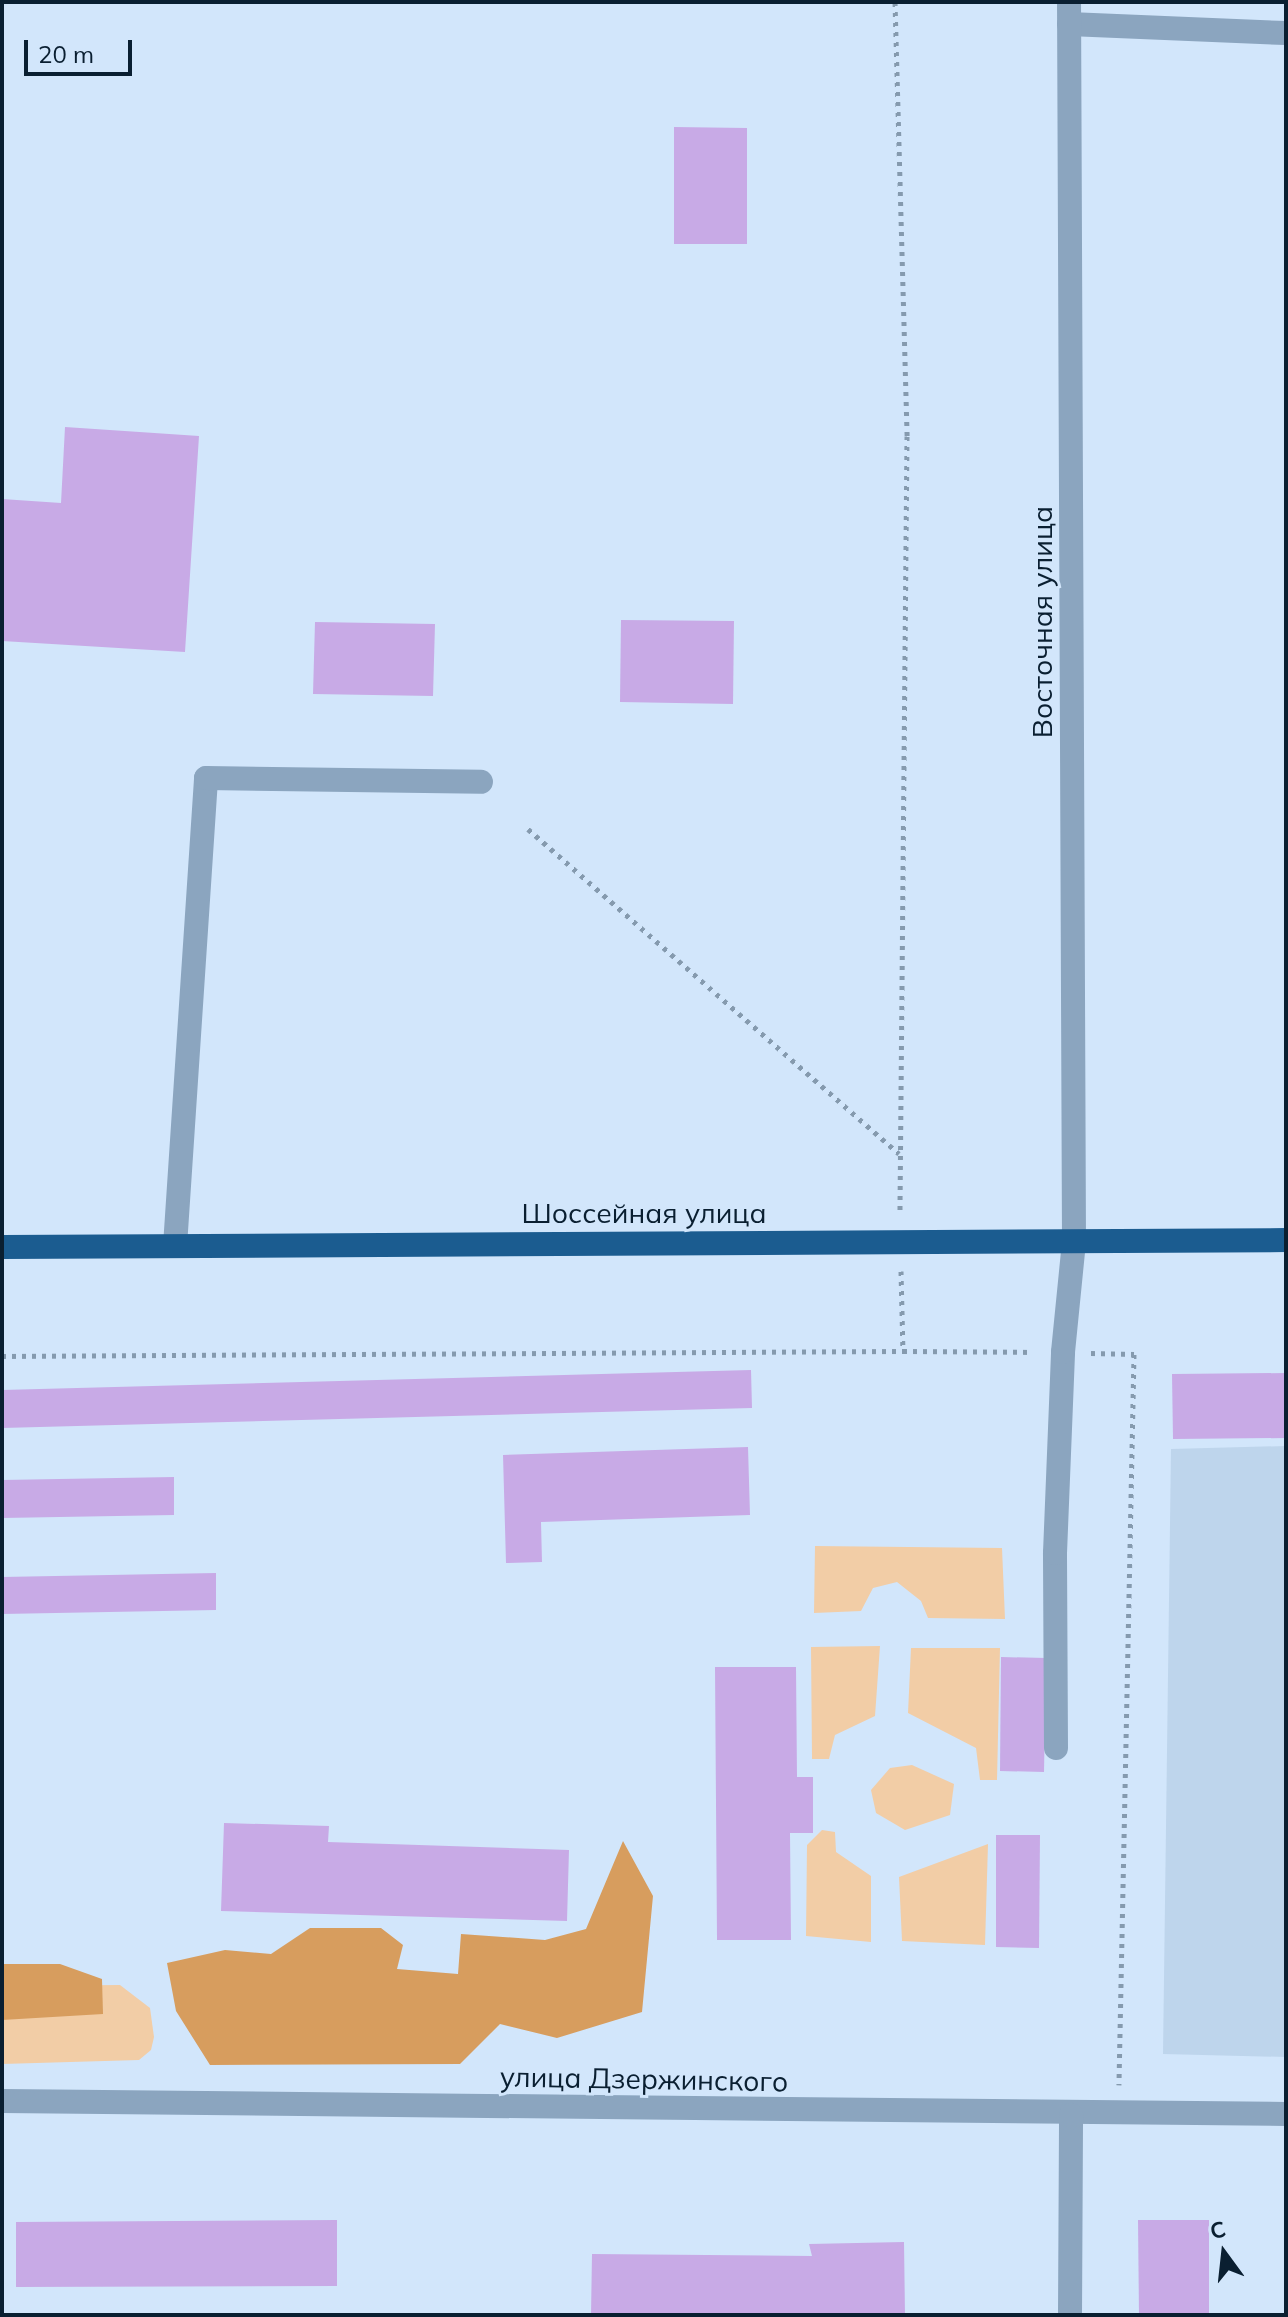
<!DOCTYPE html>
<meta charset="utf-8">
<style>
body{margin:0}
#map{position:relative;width:1288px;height:2317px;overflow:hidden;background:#d2e6fb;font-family:Mulish,sans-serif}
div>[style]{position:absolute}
.built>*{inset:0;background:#bed5ec}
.green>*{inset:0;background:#f2cda6}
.forest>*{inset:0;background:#d79d5e}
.building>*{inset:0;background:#c8aae6}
.path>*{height:5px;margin-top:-2.5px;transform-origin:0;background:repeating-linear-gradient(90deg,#859aae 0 4px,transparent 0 10px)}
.minor>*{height:24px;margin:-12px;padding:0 12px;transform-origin:12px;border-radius:12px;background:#8ba5bf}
.highway>*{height:24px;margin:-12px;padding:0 12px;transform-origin:12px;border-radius:12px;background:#1b5c90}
span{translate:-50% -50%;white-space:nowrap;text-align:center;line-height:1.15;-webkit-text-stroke:6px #d2e6fb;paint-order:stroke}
.street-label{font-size:28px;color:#0a1f31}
.frame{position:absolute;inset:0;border:4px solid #0a1f31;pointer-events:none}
.north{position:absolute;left:1184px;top:2213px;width:80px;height:80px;-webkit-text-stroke:6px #d2e6fb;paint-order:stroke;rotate:345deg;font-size:22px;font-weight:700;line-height:32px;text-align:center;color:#0a1f31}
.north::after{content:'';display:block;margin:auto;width:28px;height:36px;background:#0a1f31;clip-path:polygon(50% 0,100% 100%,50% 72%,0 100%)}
.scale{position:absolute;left:24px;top:40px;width:108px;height:36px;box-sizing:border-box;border:4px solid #0a1f31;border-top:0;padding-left:10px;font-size:24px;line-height:28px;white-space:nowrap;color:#0a1f31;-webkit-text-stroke:6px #d2e6fb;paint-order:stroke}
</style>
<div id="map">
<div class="built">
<div style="clip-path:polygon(1286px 1446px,1286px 2057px,1163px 2054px,1171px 1449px)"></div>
</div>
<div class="green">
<div style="clip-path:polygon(815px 1546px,1002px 1548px,1005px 1619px,928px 1618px,921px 1601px,897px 1582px,873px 1588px,861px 1611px,814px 1613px)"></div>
<div style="clip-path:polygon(880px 1646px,875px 1716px,835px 1735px,829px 1759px,812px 1759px,811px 1647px)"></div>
<div style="clip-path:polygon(911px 1648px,1000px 1648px,997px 1780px,980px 1780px,976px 1748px,908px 1713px)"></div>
<div style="clip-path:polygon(912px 1765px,954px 1784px,950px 1815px,905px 1830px,876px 1813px,871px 1790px,890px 1768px)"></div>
<div style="clip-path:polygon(822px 1830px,835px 1832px,836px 1852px,871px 1876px,871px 1942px,806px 1936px,807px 1845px)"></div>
<div style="clip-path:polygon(988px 1844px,985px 1945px,902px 1941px,899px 1877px)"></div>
<div style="clip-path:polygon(120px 1985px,150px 2008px,154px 2037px,151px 2050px,139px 2060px,2px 2064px,2px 1986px)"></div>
</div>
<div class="forest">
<div style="clip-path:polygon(623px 1841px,653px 1896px,642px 2012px,557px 2038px,500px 2024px,460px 2064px,210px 2065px,176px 2011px,167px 1963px,225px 1950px,271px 1954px,310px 1928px,381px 1928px,403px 1945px,397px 1969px,458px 1974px,461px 1934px,545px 1940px,586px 1929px)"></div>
<div style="clip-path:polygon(2px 1964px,60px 1964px,102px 1979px,103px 2014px,2px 2020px)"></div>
</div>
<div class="building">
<div style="clip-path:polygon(674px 127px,747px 128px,747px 244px,674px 244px)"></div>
<div style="clip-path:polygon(65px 427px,199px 436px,185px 652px,2px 641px,2px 499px,61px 503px)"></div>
<div style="clip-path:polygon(621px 620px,734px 621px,733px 704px,620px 702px)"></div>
<div style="clip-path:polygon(315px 622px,435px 624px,433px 696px,313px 694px)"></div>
<div style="clip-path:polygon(751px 1370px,752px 1408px,2px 1428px,2px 1390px)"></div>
<div style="clip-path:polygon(1286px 1373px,1286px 1438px,1173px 1439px,1172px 1374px)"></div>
<div style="clip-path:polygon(748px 1447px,750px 1515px,541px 1522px,542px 1562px,506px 1563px,503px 1455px)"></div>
<div style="clip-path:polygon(174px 1477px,174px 1515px,2px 1518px,2px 1480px)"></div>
<div style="clip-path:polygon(216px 1573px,216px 1610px,2px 1614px,2px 1577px)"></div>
<div style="clip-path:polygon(1001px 1657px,1046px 1658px,1044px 1772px,1000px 1771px)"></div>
<div style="clip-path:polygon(715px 1667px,796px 1667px,797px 1777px,813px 1777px,813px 1833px,790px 1833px,791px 1940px,717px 1940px)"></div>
<div style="clip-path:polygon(224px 1823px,329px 1826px,328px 1842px,569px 1850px,567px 1921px,221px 1911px)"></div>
<div style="clip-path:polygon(996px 1835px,1040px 1835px,1039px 1948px,996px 1947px)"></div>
<div style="clip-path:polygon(337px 2220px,337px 2286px,16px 2287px,16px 2222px)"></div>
<div style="clip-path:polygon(1138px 2220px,1209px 2220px,1209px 2315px,1139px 2315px)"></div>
<div style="clip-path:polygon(904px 2242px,905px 2315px,591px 2315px,592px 2254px,812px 2256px,809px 2244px)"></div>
</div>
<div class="path">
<div style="left:895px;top:2px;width:434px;rotate:88.4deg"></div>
<div style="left:907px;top:436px;width:777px;rotate:90.52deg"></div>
<div style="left:528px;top:829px;width:493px;rotate:41.2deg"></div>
<div style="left:901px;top:1271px;width:80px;rotate:88.6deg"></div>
<div style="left:903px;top:1351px;width:130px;rotate:0.4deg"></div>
<div style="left:1091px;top:1353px;width:43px;rotate:1.3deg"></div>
<div style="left:1134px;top:1354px;width:731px;rotate:91.18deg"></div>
<div style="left:2px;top:1356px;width:901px;rotate:-0.32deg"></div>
</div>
<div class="minor">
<div style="left:1069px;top:24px;width:217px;rotate:2.4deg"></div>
<div style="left:175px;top:1246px;width:469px;rotate:-86.2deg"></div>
<div style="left:206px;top:778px;width:275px;rotate:0.8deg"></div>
<div style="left:1056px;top:1748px;width:195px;rotate:-90.3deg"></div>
<div style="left:1055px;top:1553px;width:201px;rotate:-87.7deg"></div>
<div style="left:1063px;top:1352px;width:112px;rotate:-84.3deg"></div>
<div style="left:1074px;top:1241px;width:1239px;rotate:-90.23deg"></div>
<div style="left:2px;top:2101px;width:1284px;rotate:0.58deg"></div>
<div style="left:1070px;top:2315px;width:200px;rotate:-89.7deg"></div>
</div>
<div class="highway">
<div style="left:2px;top:1247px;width:1284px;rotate:-0.31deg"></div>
</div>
<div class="street-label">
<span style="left:1042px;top:622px;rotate:-90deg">Восточная улица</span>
<span style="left:644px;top:1213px">Шоссейная улица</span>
<span style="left:644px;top:2079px;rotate:1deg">улица Дзержинского</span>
</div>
<div class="frame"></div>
<div class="north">С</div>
<div class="scale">20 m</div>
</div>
